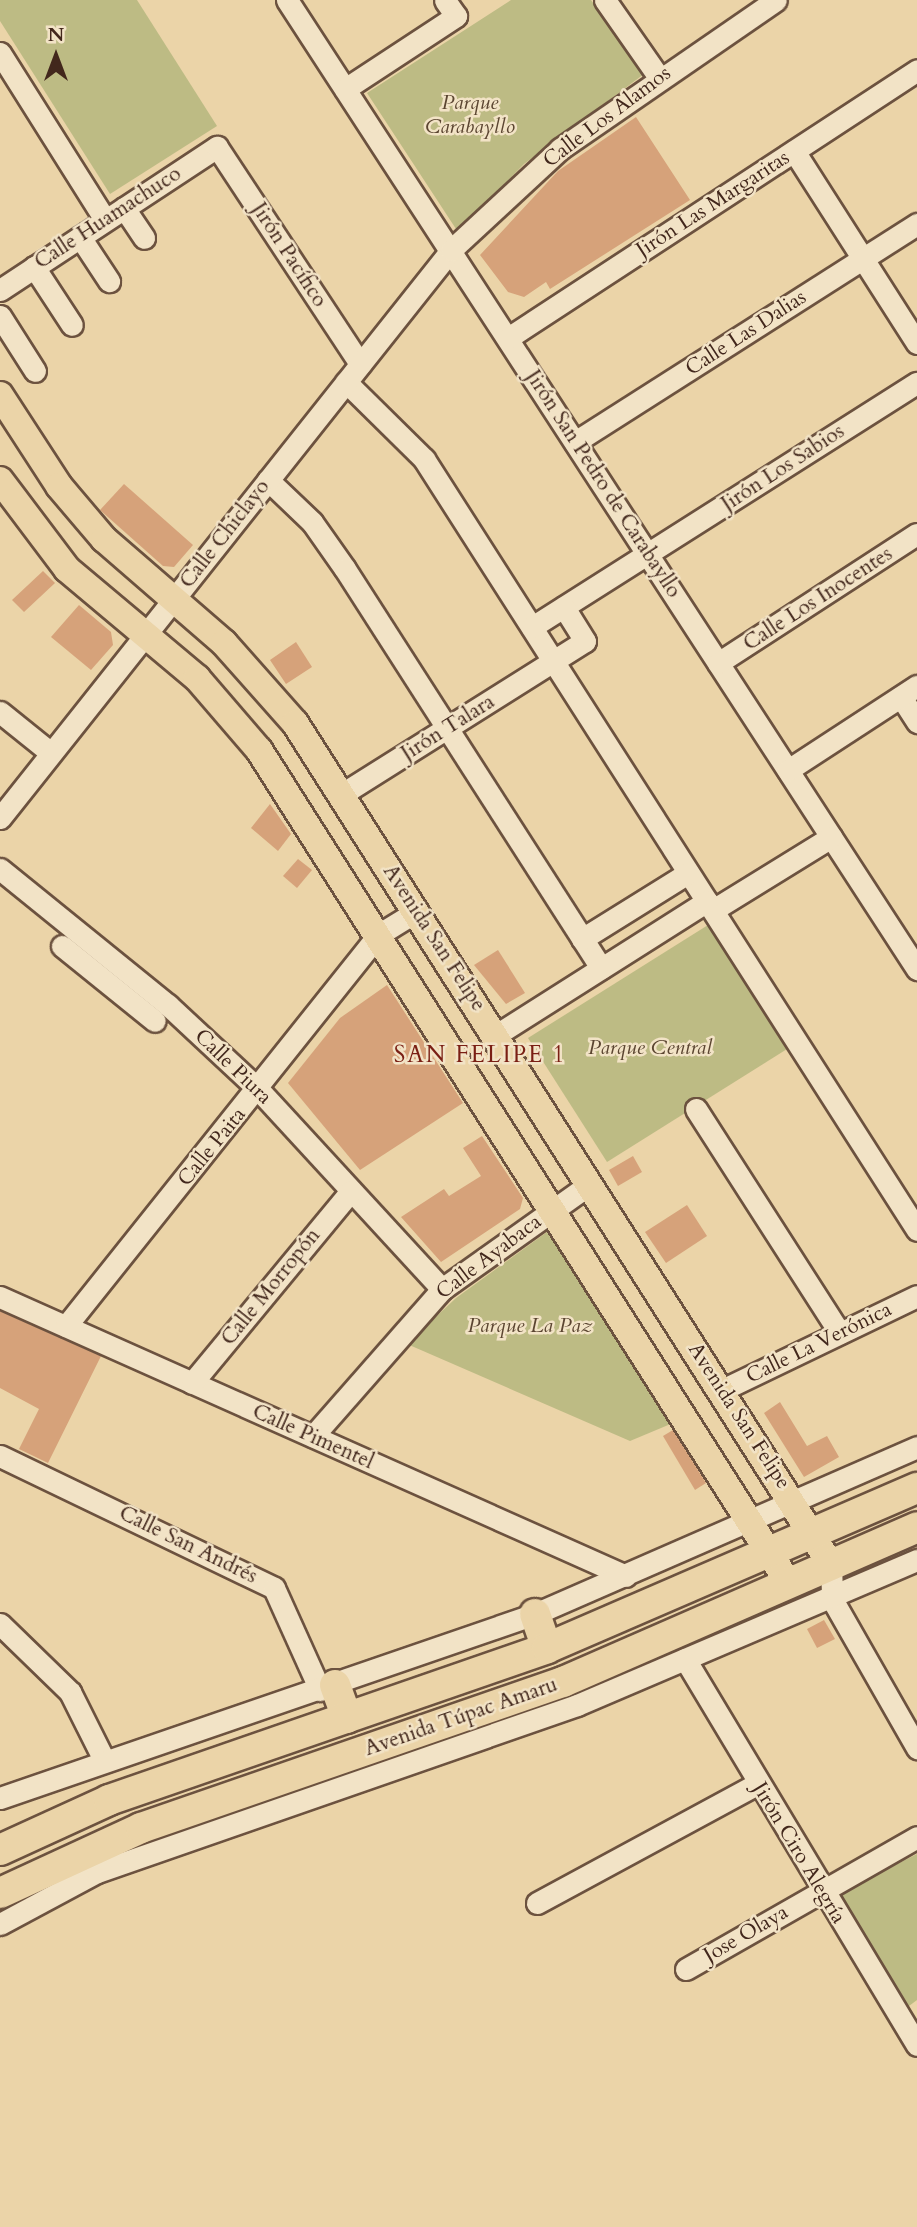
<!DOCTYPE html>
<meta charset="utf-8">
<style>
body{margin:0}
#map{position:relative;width:917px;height:2227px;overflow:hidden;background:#ebd4a8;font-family:Cardo,serif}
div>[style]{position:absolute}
.green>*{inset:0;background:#bdbb84}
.building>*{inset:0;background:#d6a27a}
.roads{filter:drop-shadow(2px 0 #6c523f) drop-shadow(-2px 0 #6c523f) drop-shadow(0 2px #6c523f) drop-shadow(0 -2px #6c523f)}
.minor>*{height:21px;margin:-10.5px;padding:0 10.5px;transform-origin:10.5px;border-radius:10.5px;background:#f2e3c6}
.major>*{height:26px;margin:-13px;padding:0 13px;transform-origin:13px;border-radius:13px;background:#ebd4a8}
.highway>*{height:30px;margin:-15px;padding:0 15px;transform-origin:15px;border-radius:15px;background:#ebd4a8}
span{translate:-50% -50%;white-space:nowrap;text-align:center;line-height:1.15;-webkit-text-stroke:5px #f2e3c6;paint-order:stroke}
.park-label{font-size:21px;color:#5b4531;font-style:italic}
.street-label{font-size:21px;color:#42271c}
.neighbourhood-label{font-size:23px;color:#7a1f14;letter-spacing:2px}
.north{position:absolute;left:21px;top:21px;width:70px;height:70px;-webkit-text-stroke:5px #f2e3c6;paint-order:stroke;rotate:0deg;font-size:19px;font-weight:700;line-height:28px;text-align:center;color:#42271c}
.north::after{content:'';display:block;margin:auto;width:24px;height:32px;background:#42271c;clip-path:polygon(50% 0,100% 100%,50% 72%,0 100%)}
</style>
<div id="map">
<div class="green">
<div style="clip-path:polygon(0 0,137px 0,217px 126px,110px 194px,0 21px)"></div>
<div style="clip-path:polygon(511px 0,591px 0,644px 74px,524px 164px,458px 232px,367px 93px)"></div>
<div style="clip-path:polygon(716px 920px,795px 1044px,607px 1162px,528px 1038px)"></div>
<div style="clip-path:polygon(547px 1232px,673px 1423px,630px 1441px,407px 1344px,456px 1298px)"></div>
<div style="clip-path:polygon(917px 1854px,917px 2000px,905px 2009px,836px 1895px)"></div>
</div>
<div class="building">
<div style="clip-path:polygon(636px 117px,690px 200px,550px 289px,546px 282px,524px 297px,508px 292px,480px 255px,558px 171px)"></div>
<div style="clip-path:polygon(124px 484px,193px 545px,174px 567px,163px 566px,100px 510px)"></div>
<div style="clip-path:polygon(43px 571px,55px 583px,24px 612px,12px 600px)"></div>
<div style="clip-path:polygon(79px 605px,111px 632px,113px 645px,91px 670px,51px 637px)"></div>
<div style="clip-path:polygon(296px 642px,312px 667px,286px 684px,270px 660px)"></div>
<div style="clip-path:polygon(270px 804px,291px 834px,278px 851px,251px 828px)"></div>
<div style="clip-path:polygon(298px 859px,312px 870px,297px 888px,283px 876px)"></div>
<div style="clip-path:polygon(498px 950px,525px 993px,506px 1004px,474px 965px)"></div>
<div style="clip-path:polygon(387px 985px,463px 1103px,360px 1170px,288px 1083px,340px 1018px)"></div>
<div style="clip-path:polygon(482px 1136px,523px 1198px,520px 1209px,441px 1262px,401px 1217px,444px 1189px,449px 1196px,481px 1176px,463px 1148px)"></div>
<div style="clip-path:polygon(633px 1156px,642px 1172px,618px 1186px,609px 1170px)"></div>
<div style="clip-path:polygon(687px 1205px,707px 1236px,666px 1263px,645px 1232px)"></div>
<div style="clip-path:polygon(0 1311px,101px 1356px,48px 1463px,19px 1449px,39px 1409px,0 1388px)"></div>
<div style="clip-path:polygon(780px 1402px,807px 1446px,827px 1436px,839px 1457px,804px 1477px,764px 1413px)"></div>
<div style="clip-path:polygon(673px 1430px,706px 1483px,695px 1490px,663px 1436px)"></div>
<div style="clip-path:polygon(824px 1620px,835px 1639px,817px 1648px,807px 1629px)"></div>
</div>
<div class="roads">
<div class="minor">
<div style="left:287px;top:0;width:1156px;rotate:56.97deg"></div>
<div style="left:605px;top:0;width:93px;rotate:55.1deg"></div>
<div style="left:0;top:53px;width:197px;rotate:57.8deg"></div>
<div style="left:345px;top:89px;width:133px;rotate:-33.3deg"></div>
<div style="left:456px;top:16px;width:19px;rotate:-125deg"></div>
<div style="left:794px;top:151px;width:228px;rotate:57.4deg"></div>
<div style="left:124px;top:208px;width:36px;rotate:56deg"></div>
<div style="left:80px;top:237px;width:53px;rotate:56.6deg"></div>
<div style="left:34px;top:267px;width:69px;rotate:56.8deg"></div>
<div style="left:0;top:290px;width:260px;rotate:-33.4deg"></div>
<div style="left:217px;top:147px;width:260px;rotate:56.6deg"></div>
<div style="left:0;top:316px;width:65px;rotate:57.5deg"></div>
<div style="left:508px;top:338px;width:489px;rotate:-33.2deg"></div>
<div style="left:346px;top:382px;width:110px;rotate:44.6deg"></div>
<div style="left:424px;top:459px;width:915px;rotate:57.4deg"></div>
<div style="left:575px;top:442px;width:406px;rotate:-32.5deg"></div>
<div style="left:268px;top:480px;width:61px;rotate:43.7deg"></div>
<div style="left:312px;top:522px;width:57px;rotate:54.9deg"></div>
<div style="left:345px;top:569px;width:474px;rotate:57.3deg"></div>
<div style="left:532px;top:627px;width:456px;rotate:-32.4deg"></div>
<div style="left:718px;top:663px;width:237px;rotate:-33deg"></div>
<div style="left:901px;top:697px;width:30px;rotate:57deg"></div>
<div style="left:0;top:712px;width:65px;rotate:38.8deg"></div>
<div style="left:788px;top:770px;width:154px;rotate:-33.1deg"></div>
<div style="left:342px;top:794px;width:287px;rotate:-32.2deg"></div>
<div style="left:585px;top:641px;width:40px;rotate:-122deg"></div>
<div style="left:0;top:818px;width:725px;rotate:-51.55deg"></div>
<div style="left:451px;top:250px;width:149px;rotate:-42.8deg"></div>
<div style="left:560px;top:149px;width:262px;rotate:-34.6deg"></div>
<div style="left:0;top:869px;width:216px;rotate:39deg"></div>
<div style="left:168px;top:1005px;width:123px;rotate:43deg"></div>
<div style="left:258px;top:1089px;width:272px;rotate:47.4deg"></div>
<div style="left:713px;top:910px;width:139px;rotate:-31.7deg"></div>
<div style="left:582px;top:939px;width:125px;rotate:-31.9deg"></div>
<div style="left:62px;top:946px;width:119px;rotate:38.9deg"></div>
<div style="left:496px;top:1035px;width:250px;rotate:-32.4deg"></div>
<div style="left:696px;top:1109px;width:266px;rotate:57.3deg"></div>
<div style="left:0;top:1297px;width:685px;rotate:24.02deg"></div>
<div style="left:66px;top:1326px;width:500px;rotate:-51.41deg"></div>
<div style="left:378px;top:935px;width:46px;rotate:-31.6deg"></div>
<div style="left:192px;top:1383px;width:249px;rotate:-50.4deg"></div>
<div style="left:722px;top:1390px;width:216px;rotate:-25.7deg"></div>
<div style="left:313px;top:1436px;width:196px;rotate:-48.7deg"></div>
<div style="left:442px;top:1289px;width:181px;rotate:-35.4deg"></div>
<div style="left:0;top:1456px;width:304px;rotate:25.7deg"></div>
<div style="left:274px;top:1588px;width:112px;rotate:65.7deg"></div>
<div style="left:831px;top:1565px;width:34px;rotate:88deg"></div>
<div style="left:832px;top:1599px;width:172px;rotate:60.3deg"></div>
<div style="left:0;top:1624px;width:98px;rotate:44.2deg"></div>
<div style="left:70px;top:1692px;width:76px;rotate:63.4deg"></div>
<div style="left:685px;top:1659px;width:450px;rotate:59deg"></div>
<div style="left:0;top:1798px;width:566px;rotate:-18.98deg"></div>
<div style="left:535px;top:1614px;width:417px;rotate:-23.6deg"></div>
<div style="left:537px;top:1903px;width:250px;rotate:-28.4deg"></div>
<div style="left:0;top:1924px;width:110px;rotate:-28.2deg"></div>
<div style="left:97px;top:1872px;width:508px;rotate:-19.18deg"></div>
<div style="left:577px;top:1705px;width:370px;rotate:-23.1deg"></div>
<div style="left:686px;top:1969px;width:266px;rotate:-29.7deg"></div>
</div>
<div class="major">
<div style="left:0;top:395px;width:108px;rotate:57deg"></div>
<div style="left:59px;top:486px;width:70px;rotate:49.7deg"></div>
<div style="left:104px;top:539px;width:159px;rotate:40.9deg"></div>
<div style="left:224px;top:643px;width:107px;rotate:48.4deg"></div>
<div style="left:295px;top:723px;width:998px;rotate:57.52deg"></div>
<div style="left:0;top:480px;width:111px;rotate:53deg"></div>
<div style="left:67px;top:569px;width:170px;rotate:40deg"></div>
<div style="left:197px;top:678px;width:95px;rotate:49.3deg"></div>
<div style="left:259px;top:750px;width:988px;rotate:57.56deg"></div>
</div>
<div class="highway">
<div style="left:535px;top:1614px;width:36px;rotate:71deg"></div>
<div style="left:335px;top:1685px;width:35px;rotate:70deg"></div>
<div style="left:0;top:1850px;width:120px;rotate:-24.6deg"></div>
<div style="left:109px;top:1800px;width:464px;rotate:-19.1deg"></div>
<div style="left:547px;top:1648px;width:403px;rotate:-23.4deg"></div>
<div style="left:0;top:1893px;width:155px;rotate:-24.7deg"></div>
<div style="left:141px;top:1828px;width:447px;rotate:-19.1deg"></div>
<div style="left:563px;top:1682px;width:386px;rotate:-23.6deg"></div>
</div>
</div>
<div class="park-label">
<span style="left:470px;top:115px">Parque<br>Carabayllo</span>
<span style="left:650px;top:1048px">Parque Central</span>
<span style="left:530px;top:1326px">Parque La Paz</span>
</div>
<div class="street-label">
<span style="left:607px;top:117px;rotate:-37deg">Calle Los Alamos</span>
<span style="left:713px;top:204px;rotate:-33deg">Jirón Las Margaritas</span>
<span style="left:108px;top:218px;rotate:-33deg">Calle Huamachuco</span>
<span style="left:289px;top:255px;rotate:57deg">Jirón Pacífico</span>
<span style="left:746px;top:333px;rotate:-33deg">Calle Las Dalias</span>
<span style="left:783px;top:468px;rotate:-33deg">Jirón Los Sabios</span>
<span style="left:603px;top:484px;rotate:57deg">Jirón San Pedro de Carabayllo</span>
<span style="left:225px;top:534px;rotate:-52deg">Calle Chiclayo</span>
<span style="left:818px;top:599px;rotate:-33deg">Calle Los Inocentes</span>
<span style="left:448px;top:728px;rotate:-32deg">Jirón Talara</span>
<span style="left:434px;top:938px;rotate:57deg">Avenida San Felipe</span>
<span style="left:233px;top:1067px;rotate:44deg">Calle Piura</span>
<span style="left:212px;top:1147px;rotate:-51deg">Calle Paita</span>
<span style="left:489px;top:1257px;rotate:-37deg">Calle Ayabaca</span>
<span style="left:271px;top:1287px;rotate:-51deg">Calle Morropón</span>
<span style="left:819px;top:1343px;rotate:-26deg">Calle La Verónica</span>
<span style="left:739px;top:1416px;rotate:57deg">Avenida San Felipe</span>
<span style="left:313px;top:1437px;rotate:24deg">Calle Pimentel</span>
<span style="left:188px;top:1545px;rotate:26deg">Calle San Andrés</span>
<span style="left:461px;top:1717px;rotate:-19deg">Avenida Túpac Amaru</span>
<span style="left:799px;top:1853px;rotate:59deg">Jirón Ciro Alegría</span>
<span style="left:746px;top:1934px;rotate:-30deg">Jose Olaya</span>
</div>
<div class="neighbourhood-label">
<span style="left:480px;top:1055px">SAN FELIPE 1</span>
</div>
<div class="north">N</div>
</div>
